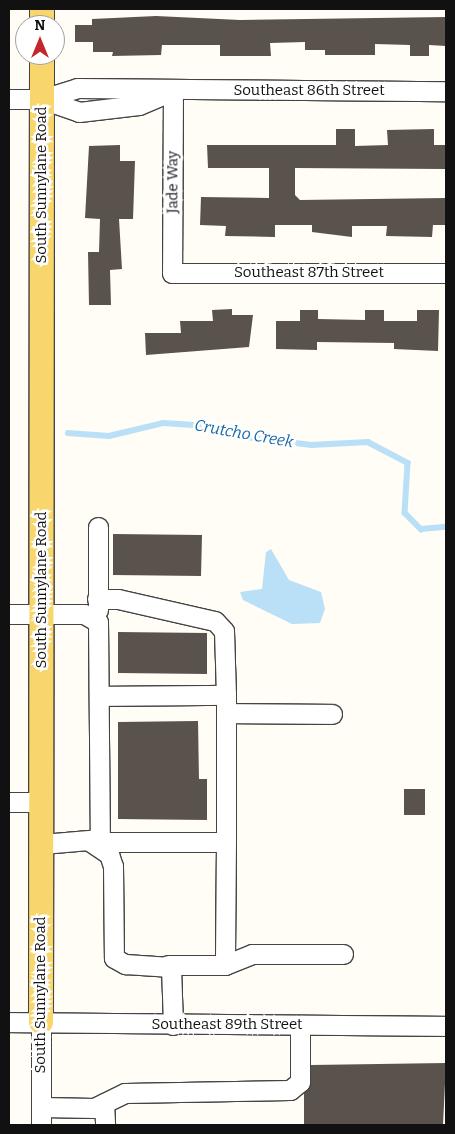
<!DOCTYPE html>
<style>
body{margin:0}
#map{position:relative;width:455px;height:1134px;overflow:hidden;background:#fffdf5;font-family:Bitter,serif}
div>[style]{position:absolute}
.water>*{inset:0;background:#b9e0f7}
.stream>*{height:5.5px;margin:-2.75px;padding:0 2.75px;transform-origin:2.75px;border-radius:2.75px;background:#b9e0f7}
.building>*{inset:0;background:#5a524d}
.roads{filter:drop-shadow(1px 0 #444) drop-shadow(-1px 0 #444) drop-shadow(0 1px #444) drop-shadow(0 -1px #444)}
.minor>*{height:19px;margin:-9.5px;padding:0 9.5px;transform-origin:9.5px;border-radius:9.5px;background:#fff}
.major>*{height:24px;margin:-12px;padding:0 12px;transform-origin:12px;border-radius:12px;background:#f9d66b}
span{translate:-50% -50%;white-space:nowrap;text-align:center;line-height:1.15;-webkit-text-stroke:5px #fff;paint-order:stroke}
.street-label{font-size:15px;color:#111}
.water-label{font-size:16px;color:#1768a6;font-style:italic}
.frame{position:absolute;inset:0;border:10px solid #111;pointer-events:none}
.north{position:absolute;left:15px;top:15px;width:50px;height:50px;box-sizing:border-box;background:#fff;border:1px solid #a0a0a0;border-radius:50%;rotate:0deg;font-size:14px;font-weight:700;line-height:20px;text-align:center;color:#111}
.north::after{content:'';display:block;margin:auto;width:18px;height:22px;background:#c4262e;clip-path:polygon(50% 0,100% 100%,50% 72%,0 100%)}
</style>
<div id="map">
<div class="water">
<div style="clip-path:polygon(271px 549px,289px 580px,321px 592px,325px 609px,320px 623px,292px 624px,243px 600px,240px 592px,262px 589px,266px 552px)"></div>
</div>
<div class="stream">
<div style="left:68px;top:433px;width:41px;rotate:4.2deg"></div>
<div style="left:109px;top:436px;width:56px;rotate:-13.5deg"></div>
<div style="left:163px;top:423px;width:46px;rotate:3.7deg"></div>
<div style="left:209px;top:426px;width:30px;rotate:20deg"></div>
<div style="left:237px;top:436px;width:75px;rotate:6.9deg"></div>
<div style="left:311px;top:445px;width:57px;rotate:-3deg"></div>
<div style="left:368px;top:442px;width:45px;rotate:27.7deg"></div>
<div style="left:408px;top:463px;width:50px;rotate:93.4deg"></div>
<div style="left:405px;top:513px;width:23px;rotate:45deg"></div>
<div style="left:421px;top:529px;width:25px;rotate:-5deg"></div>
</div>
<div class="building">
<div style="clip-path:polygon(156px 16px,240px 20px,446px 17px,446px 46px,429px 45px,429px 56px,410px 56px,410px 45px,375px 44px,375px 55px,325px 55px,325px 50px,305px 50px,305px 42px,270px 43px,271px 56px,220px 56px,220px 45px,162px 45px,161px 55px,112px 56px,113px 52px,93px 52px,93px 42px,75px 42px,75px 25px,92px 25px,92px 19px)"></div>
<div style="clip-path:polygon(336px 129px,355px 129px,355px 146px,388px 145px,387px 130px,434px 129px,434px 145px,446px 145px,446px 169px,295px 168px,295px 195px,300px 200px,446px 198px,446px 225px,433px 225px,432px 237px,386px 236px,387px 226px,352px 226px,352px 237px,312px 232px,312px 225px,275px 225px,275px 237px,225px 236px,226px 226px,200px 225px,201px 197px,269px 198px,269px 168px,208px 168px,207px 145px,336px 145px)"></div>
<div style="clip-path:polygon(120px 145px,120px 161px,135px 161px,133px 219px,119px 219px,122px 269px,110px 270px,111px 305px,89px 305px,88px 252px,99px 252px,100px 219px,85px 218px,89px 146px)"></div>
<div style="clip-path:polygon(232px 309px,232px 315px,253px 315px,249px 347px,146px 355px,145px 333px,181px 333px,180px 321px,213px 321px,212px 310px)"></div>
<div style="clip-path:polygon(300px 310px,318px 310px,318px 319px,365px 320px,365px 310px,384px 310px,384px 321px,417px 321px,417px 310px,439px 310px,438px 351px,394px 349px,394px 343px,317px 342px,317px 350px,276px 349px,276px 321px,300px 321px)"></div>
<div style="clip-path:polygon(113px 534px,202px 535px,201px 576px,113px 575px)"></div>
<div style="clip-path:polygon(118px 632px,207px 633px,207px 674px,118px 673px)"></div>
<div style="clip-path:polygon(198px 721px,199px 779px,207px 779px,207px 820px,118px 819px,118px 722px)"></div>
<div style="clip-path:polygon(404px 789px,425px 789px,425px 815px,404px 815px)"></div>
<div style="clip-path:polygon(446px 1063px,443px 1125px,304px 1125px,304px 1093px,310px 1086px,311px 1065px)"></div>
</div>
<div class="roads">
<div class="minor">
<div style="left:173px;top:91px;width:182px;rotate:90.3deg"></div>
<div style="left:172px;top:273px;width:274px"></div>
<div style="left:9px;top:99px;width:33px"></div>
<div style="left:42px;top:99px;width:39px;rotate:19deg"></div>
<div style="left:79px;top:112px;width:60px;rotate:-6.7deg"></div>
<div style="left:139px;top:105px;width:34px;rotate:-23deg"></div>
<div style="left:42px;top:99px;width:37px;rotate:-17deg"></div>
<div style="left:77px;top:88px;width:369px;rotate:0.5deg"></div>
<div style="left:97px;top:599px;width:21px"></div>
<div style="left:118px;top:599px;width:99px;rotate:12.8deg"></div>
<div style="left:215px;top:621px;width:13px;rotate:48deg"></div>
<div style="left:224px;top:631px;width:64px;rotate:88.2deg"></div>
<div style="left:98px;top:610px;width:83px;rotate:-90deg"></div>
<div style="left:9px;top:614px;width:75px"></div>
<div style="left:84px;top:614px;width:16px;rotate:30deg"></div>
<div style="left:98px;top:622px;width:217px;rotate:89.5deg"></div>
<div style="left:100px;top:839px;width:58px;rotate:175.1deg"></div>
<div style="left:100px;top:696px;width:126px;rotate:-0.5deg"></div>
<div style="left:226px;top:695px;width:147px;rotate:90deg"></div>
<div style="left:226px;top:713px;width:106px;rotate:0.5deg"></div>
<div style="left:9px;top:802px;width:33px"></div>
<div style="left:91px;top:842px;width:135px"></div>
<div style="left:226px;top:842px;width:123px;rotate:90.5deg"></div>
<div style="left:225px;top:965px;width:57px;rotate:180deg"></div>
<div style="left:91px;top:842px;width:22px;rotate:34deg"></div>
<div style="left:109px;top:854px;width:13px;rotate:72deg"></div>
<div style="left:113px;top:866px;width:92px;rotate:89.4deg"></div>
<div style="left:114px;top:958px;width:13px;rotate:29deg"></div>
<div style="left:125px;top:964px;width:46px;rotate:3.7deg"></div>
<div style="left:171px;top:967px;width:58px;rotate:88deg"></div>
<div style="left:225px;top:965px;width:29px;rotate:-22deg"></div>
<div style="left:252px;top:954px;width:91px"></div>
<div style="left:9px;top:1022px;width:437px;rotate:0.5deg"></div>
<div style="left:104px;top:1103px;width:22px;rotate:87deg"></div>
<div style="left:41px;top:1107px;width:53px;rotate:1.1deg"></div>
<div style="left:94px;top:1108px;width:34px;rotate:-26deg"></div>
<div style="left:125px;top:1093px;width:165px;rotate:-1deg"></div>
<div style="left:290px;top:1090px;width:13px;rotate:-39deg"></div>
<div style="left:300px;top:1082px;width:56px;rotate:-90deg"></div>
<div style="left:41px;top:1125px;width:103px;rotate:-90deg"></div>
</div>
<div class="major">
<div style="left:42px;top:25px;width:16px;rotate:-90deg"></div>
<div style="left:41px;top:1022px;width:967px;rotate:-89.94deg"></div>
</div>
</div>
<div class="street-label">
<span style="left:309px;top:91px">Southeast 86th Street</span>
<span style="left:173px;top:182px;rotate:-90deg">Jade Way</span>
<span style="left:42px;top:185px;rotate:-90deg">South Sunnylane Road</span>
<span style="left:309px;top:273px">Southeast 87th Street</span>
<span style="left:42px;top:590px;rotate:-90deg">South Sunnylane Road</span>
<span style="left:41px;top:995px;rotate:-90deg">South Sunnylane Road</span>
<span style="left:227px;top:1025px">Southeast 89th Street</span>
</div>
<div class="water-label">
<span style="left:244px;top:434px;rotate:10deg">Crutcho Creek</span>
</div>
<div class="frame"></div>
<div class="north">N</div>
</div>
